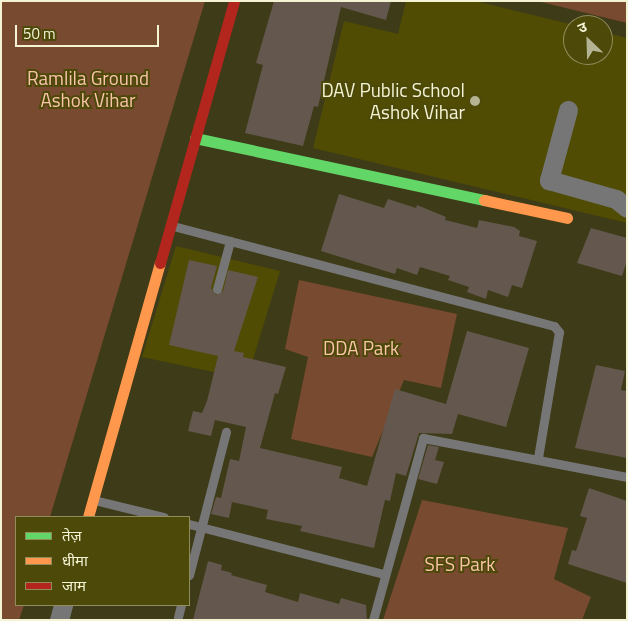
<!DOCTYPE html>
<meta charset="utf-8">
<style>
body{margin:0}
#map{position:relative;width:628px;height:621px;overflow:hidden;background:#3e3b18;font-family:"Titillium Web","Noto Sans Devanagari",sans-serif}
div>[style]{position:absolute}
.built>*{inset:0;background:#504c03}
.green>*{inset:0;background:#784a2f}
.building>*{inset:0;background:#64574d}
.lane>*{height:9px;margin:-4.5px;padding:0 4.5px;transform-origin:4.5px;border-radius:4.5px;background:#767677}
.street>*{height:19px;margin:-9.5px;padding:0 9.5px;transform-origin:9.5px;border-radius:9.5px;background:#767677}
.fast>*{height:11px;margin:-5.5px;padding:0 5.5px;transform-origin:5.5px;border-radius:5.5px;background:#63d668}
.slow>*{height:11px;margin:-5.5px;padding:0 5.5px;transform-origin:5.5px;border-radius:5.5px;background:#ff974d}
.jam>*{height:11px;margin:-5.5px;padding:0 5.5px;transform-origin:5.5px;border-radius:5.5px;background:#b3261e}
.dots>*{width:14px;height:14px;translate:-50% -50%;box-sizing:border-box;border:2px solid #4d4909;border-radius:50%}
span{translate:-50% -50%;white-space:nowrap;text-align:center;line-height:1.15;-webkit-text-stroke:4px #4d4909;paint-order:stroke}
.park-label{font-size:19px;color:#fac4ab}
.poi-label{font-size:19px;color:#f4f4d5}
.right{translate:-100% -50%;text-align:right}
.frame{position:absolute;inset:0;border:2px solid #f4f4d5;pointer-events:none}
.legend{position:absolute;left:15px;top:516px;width:175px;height:90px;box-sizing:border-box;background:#4d4909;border:1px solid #908d5b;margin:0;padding:6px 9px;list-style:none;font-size:15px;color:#f4f4d5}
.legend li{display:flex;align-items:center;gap:10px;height:25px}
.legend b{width:25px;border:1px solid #908d5b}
.north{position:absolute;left:563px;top:15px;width:50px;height:50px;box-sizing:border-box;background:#4d4909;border:1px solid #908d5b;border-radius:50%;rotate:336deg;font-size:14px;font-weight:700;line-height:20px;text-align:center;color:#f4f4d5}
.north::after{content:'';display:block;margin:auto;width:18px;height:22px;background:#b4b393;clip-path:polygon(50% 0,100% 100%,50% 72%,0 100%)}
.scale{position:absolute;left:15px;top:25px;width:144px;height:22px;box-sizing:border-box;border:2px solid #f4f4d5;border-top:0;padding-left:6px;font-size:15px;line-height:18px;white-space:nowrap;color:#f4f4d5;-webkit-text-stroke:4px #4d4909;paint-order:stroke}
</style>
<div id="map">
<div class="built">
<div style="clip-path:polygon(406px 1px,475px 1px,574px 25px,573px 55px,603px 55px,603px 32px,627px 38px,627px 223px,313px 148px,344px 21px,398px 34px)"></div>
<div style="clip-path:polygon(176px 246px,280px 271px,247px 379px,142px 357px)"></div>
</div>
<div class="green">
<div style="clip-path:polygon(1px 1px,205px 1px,50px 517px,16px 517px,16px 605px,24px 605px,19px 620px,1px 620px)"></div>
<div style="clip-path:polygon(537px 1px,627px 1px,627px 23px)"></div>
<div style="clip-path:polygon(299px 280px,457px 314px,441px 388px,404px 380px,372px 457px,291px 439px,308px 357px,285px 349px)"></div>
<div style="clip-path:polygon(422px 500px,568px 528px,554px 579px,591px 597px,582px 620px,383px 620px)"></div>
</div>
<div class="building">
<div style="clip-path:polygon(274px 1px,391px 1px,386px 20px,341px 7px,318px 107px,314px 106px,303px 146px,245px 133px,263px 65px,256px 63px)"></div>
<div style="clip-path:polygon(339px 194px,384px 208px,388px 199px,416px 208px,417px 205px,446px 217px,445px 220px,477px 228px,479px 220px,514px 227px,520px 231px,519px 236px,537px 241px,522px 288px,512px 285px,508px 297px,488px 290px,486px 299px,467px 292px,469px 287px,448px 280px,450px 276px,420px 267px,417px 275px,397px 268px,395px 274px,321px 251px)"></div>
<div style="clip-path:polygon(591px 228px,627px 238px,627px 261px,622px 276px,577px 263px)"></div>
<div style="clip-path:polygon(189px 260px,217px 266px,211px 288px,216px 295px,223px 291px,228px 270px,258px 277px,234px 351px,244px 353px,243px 357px,286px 367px,278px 394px,275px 393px,260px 448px,342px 467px,339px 478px,367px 486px,395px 389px,446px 404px,467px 331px,529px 348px,506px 427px,458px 414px,452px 434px,419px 433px,406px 476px,396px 473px,390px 501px,385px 500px,374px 548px,300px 531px,302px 526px,266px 519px,268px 510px,232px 502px,229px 518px,211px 514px,216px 497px,221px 498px,230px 459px,239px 461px,246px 427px,215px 420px,211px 436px,188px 431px,193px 411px,202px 413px,207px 401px,218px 356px,169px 345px)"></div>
<div style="clip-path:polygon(596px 365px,625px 371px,621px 390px,627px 391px,627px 458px,575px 448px)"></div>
<div style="clip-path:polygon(428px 445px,439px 447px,435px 460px,444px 462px,437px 484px,418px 479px)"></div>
<div style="clip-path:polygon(589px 488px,627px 501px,627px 583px,568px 564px,572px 550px,576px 551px,587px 518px,580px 516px)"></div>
<div style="clip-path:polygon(208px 561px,222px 565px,221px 570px,232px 573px,231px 575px,267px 585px,265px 592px,298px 602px,300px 593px,339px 604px,341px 598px,366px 605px,367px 620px,193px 620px)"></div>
</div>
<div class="lane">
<div style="left:173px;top:226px;width:394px;rotate:14.7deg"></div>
<div style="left:554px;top:326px;width:8px;rotate:50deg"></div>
<div style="left:559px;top:332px;width:128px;rotate:99.5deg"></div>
<div style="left:217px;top:289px;width:50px;rotate:-74.8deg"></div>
<div style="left:94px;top:500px;width:72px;rotate:13.7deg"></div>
<div style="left:189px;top:524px;width:201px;rotate:14.4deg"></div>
<div style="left:189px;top:575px;width:148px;rotate:-75.5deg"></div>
<div style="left:178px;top:617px;width:12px;rotate:-76deg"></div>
<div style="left:373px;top:620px;width:189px;rotate:-74.6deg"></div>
<div style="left:423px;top:438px;width:208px;rotate:10.8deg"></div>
</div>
<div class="street">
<div style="left:568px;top:110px;width:73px;rotate:105.2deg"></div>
<div style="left:549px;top:180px;width:70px;rotate:15.8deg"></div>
<div style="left:616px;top:199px;width:14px;rotate:39deg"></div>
<div style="left:59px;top:620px;width:16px;rotate:-75deg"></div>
</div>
<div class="fast">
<div style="left:195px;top:138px;width:296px;rotate:12.1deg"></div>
</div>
<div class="slow">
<div style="left:484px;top:200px;width:85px;rotate:12.2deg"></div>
<div style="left:88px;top:517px;width:264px;rotate:-74.2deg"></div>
</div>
<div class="jam">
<div style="left:160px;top:263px;width:272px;rotate:-74.2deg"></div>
</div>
<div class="dots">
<div style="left:475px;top:101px;background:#b4b393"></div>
</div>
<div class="park-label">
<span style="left:88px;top:89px">Ramlila Ground<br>Ashok Vihar</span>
<span style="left:361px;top:348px">DDA Park</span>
<span style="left:460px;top:564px">SFS Park</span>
</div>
<div class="poi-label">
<span class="right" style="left:465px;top:101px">DAV Public School<br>Ashok Vihar</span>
</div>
<div class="frame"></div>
<ul class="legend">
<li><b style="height:6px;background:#63d668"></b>तेज़</li>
<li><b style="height:6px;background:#ff974d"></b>धीमा</li>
<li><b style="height:6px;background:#b3261e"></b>जाम</li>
</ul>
<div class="north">उ</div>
<div class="scale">50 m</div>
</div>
